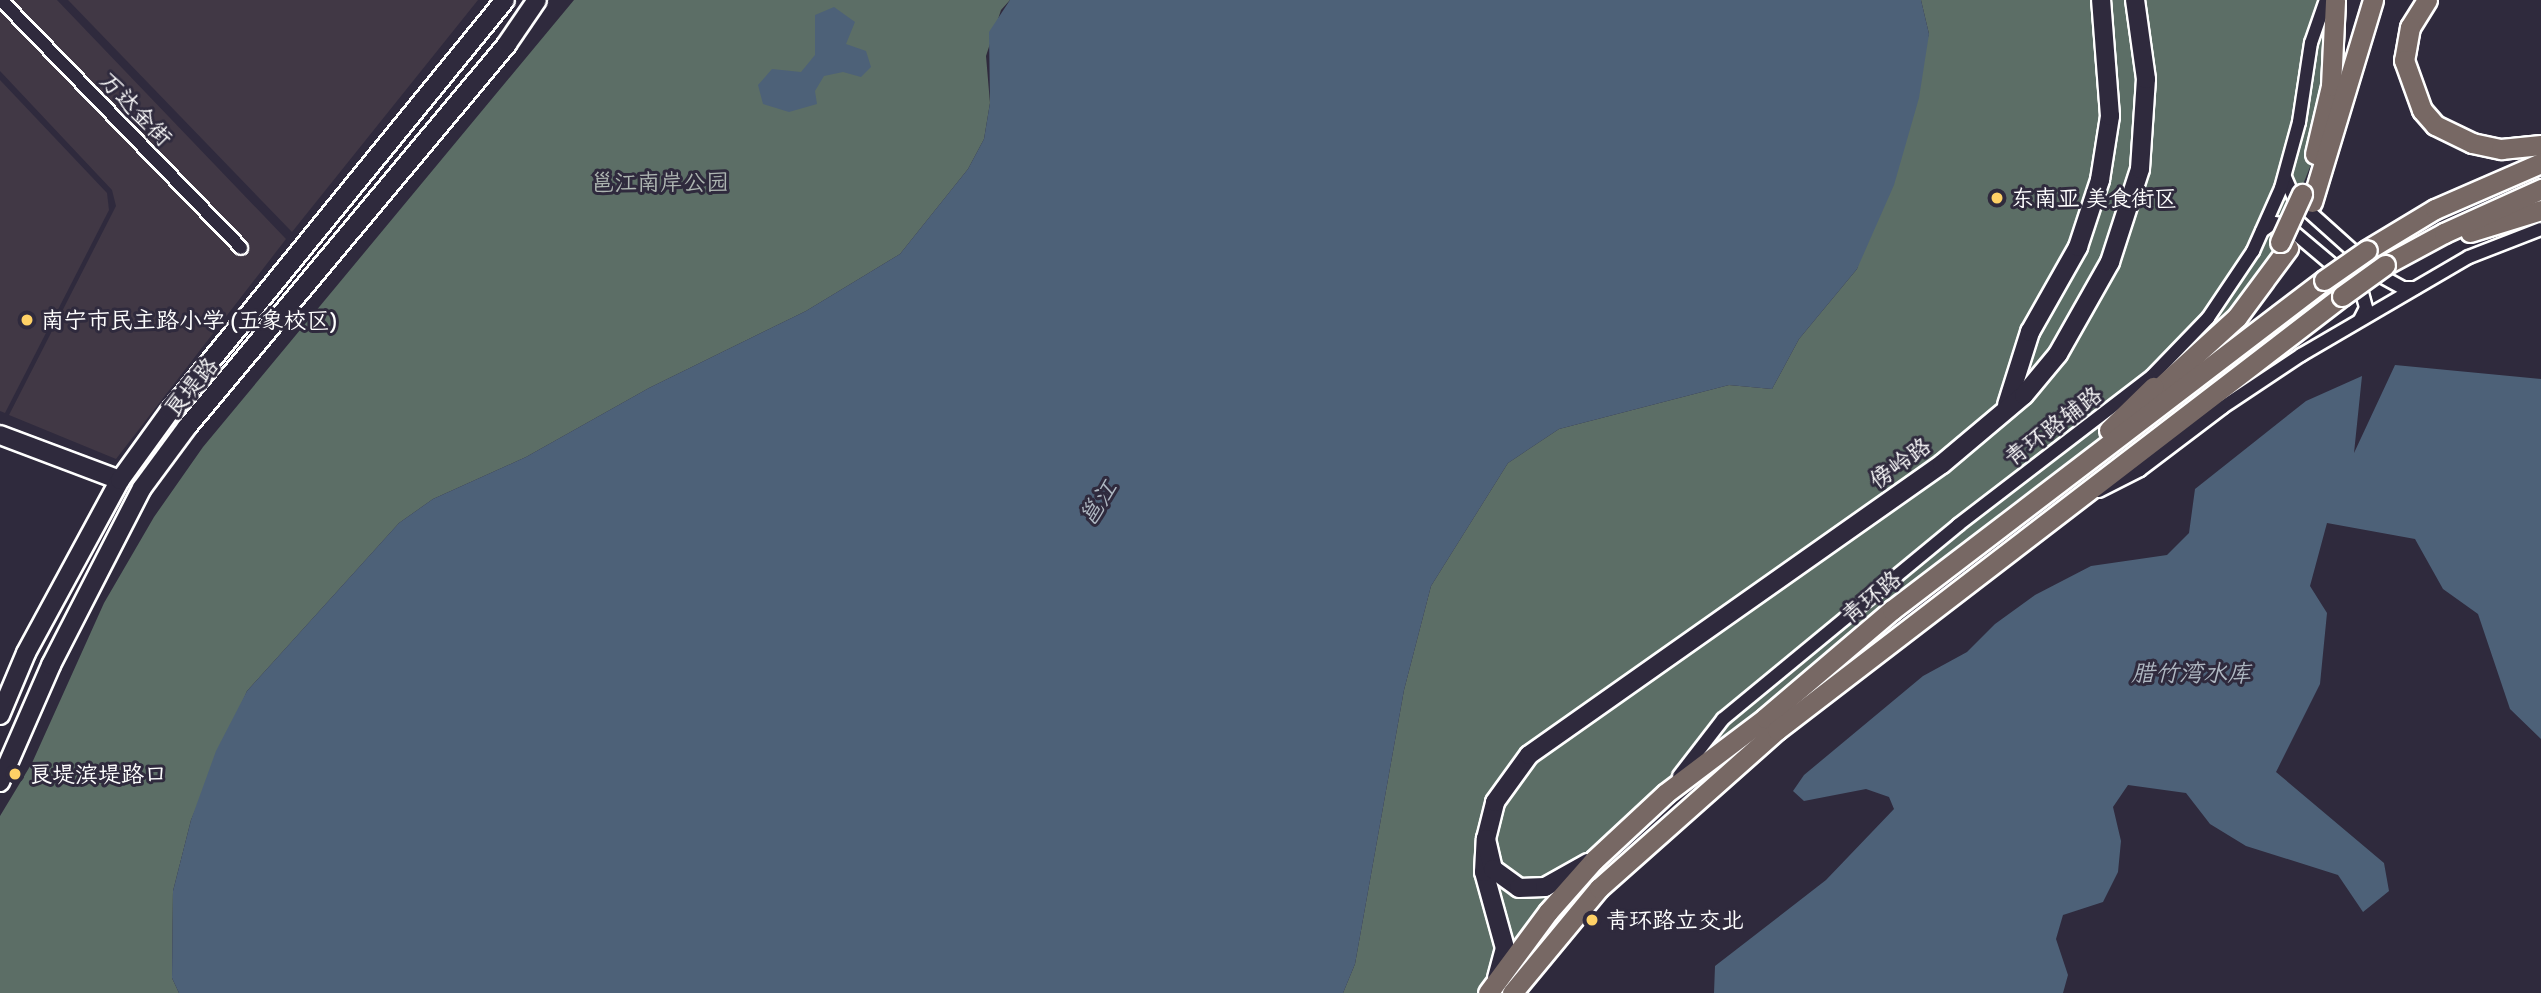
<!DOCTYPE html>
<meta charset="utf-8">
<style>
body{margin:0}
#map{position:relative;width:2541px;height:993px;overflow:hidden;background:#2f2a3d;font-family:Itim,"LXGW WenKai TC",sans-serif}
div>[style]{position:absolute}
.built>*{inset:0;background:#413845}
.green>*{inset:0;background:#5c6e66}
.water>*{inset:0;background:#4d6178}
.roads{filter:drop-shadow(2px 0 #fff) drop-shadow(-2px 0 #fff) drop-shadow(0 2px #fff) drop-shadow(0 -2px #fff)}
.street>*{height:12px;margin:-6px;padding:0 6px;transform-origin:6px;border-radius:6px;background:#2f2a3d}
.secondary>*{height:18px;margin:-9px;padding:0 9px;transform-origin:9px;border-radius:9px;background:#2f2a3d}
.primary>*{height:19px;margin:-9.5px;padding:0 9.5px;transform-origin:9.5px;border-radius:9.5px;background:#776864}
.bridges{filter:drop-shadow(2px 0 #fff) drop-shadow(-2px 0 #fff) drop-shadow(0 2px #fff) drop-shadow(0 -2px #fff)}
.primary-bridge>*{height:19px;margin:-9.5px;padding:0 9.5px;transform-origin:9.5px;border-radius:9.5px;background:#776864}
.dots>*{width:19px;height:19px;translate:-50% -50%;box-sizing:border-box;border:4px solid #2f2a3d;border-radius:50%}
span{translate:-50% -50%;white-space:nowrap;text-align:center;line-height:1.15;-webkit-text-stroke:6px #2f2a3d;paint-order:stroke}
.street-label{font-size:23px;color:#fff}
.park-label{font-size:23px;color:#aeb6b2}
.poi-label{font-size:23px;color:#fff}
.left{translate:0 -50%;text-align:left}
.water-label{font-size:24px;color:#afb8c2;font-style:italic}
</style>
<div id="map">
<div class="built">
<div style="clip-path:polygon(0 0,57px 0,286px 239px,116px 459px,9px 415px,116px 206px,112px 190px,0 71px)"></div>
<div style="clip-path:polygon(68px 0,478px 0,292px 232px)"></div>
<div style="clip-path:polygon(0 80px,107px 193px,109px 210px,5px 413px,0 411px)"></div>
</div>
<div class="green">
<div style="clip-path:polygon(574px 0,1010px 0,1001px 10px,986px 56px,990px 103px,984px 139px,968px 169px,900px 254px,806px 311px,649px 388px,526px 457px,433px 499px,399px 523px,247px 691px,191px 820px,173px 891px,172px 978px,179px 993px,0 993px,0 816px,32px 763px,104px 603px,154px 517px,203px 447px)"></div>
<div style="clip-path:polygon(1921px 0,2335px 0,2316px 152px,2280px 242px,2226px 318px,2109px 431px,2000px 513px,1955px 563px,1666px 793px,1488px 993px,1343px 993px,1355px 964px,1404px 690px,1431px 586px,1508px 463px,1559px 429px,1729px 385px,1772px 389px,1799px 339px,1857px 269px,1929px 34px)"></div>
</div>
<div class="water">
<div style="clip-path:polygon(1010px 0,1921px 0,1929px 34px,1919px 98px,1894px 185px,1857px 269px,1799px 339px,1772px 389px,1729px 385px,1559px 429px,1508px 463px,1431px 586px,1404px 690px,1355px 964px,1343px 993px,179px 993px,172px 978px,173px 891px,191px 820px,216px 751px,247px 691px,399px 523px,433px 499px,526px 457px,649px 388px,806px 311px,900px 254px,968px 169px,984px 139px,990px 103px,989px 32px)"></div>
<div style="clip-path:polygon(834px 7px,855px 22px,846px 44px,866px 51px,871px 67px,861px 77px,843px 72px,824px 76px,815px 91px,817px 104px,789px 112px,763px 104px,758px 85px,772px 69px,801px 72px,815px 55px,815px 15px)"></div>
<div style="clip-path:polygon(2395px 365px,2541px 379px,2541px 739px,2510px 709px,2478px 614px,2443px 589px,2415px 539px,2327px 523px,2310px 586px,2327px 613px,2320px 684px,2276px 772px,2384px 863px,2389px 891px,2363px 912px,2338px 875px,2246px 846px,2210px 824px,2186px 793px,2128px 785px,2113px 807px,2121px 841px,2118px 872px,2103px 902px,2063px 915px,2056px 939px,2068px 975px,2063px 993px,1714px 993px,1715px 966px,1826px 880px,1894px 809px,1889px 797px,1866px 789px,1804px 801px,1793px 791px,1804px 775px,1923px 676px,1967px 652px,1995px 624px,2035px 595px,2091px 566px,2167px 555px,2189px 533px,2195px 489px,2306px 401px,2362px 376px,2354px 453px)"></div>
</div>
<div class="roads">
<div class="street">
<div style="left:1px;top:0;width:345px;rotate:45.9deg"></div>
<div style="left:2285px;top:177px;width:23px;rotate:67deg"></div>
<div style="left:2294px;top:198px;width:117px;rotate:41.9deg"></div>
<div style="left:2381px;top:276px;width:25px;rotate:29deg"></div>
<div style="left:2403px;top:288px;width:12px"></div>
<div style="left:2262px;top:231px;width:14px;rotate:-36deg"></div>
<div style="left:2273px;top:223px;width:11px;rotate:5deg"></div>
<div style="left:2284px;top:224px;width:101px;rotate:40.2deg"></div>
<div style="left:2361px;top:289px;width:20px;rotate:75deg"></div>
<div style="left:2366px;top:308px;width:13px;rotate:117deg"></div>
<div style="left:2099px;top:491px;width:46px;rotate:-27.1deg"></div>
<div style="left:2140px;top:470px;width:104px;rotate:-37.2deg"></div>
<div style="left:2223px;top:407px;width:94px;rotate:-33.7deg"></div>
<div style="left:2301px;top:355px;width:194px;rotate:-30.3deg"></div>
<div style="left:2469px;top:257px;width:77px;rotate:-21.3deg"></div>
<div style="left:1679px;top:776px;width:72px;rotate:-52.3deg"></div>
<div style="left:1723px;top:719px;width:305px;rotate:-39.5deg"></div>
<div style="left:1958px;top:525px;width:245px;rotate:-37.5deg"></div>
<div style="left:2152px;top:376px;width:81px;rotate:-46deg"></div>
<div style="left:2208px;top:318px;width:81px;rotate:-56.1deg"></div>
<div style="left:2253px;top:251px;width:69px;rotate:-66deg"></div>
<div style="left:2281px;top:188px;width:68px;rotate:-74.7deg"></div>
<div style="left:2299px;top:122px;width:80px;rotate:-81.4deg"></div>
<div style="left:2311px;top:43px;width:46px;rotate:-70.8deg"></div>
</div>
<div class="secondary">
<div style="left:2007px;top:405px;width:77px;rotate:-72.5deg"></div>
<div style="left:2030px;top:332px;width:98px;rotate:-60.5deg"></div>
<div style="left:2078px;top:247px;width:71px;rotate:-71.8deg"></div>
<div style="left:2100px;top:180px;width:65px;rotate:-81.1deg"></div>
<div style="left:2110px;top:116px;width:116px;rotate:-94.4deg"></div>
<div style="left:0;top:435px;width:128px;rotate:20.6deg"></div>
<div style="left:0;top:715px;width:67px;rotate:-67.2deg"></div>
<div style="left:26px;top:653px;width:197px;rotate:-61.5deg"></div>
<div style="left:120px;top:480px;width:85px;rotate:-54.1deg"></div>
<div style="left:170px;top:411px;width:530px;rotate:-50.82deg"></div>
<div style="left:0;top:782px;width:128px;rotate:-66.4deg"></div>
<div style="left:51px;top:665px;width:199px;rotate:-62.8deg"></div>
<div style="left:142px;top:488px;width:76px;rotate:-53.6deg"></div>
<div style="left:187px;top:427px;width:499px;rotate:-50.1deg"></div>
<div style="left:507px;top:44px;width:53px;rotate:-55.7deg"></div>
<div style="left:1486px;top:839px;width:38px;rotate:-76deg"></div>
<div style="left:1495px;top:802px;width:58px;rotate:-54.1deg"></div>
<div style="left:1529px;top:755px;width:505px;rotate:-35.17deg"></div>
<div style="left:1942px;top:464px;width:107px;rotate:-40.1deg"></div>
<div style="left:2024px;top:395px;width:53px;rotate:-50.3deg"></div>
<div style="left:2058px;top:354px;width:106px;rotate:-60.5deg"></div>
<div style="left:2110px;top:262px;width:98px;rotate:-72.1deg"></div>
<div style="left:2140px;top:169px;width:90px;rotate:-86.2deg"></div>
<div style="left:2146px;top:79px;width:80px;rotate:-97.9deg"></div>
<div style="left:1497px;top:978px;width:31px;rotate:-75deg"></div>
<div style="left:1505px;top:948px;width:79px;rotate:-105.4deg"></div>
<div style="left:1484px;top:872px;width:33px;rotate:-87deg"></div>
<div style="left:1486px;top:839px;width:31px;rotate:77deg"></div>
<div style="left:1493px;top:869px;width:32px;rotate:36deg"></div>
<div style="left:1519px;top:888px;width:26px;rotate:-2deg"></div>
<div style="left:1545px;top:887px;width:49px;rotate:-29.2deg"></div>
</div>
<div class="primary">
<div style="left:2427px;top:0;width:32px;rotate:122deg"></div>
<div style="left:2410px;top:27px;width:34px;rotate:100deg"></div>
<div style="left:2404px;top:60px;width:53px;rotate:70.2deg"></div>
<div style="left:2422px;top:110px;width:20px;rotate:49deg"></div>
<div style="left:2435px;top:125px;width:41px;rotate:25.9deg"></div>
<div style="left:2472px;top:143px;width:30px;rotate:12deg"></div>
<div style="left:2501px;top:149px;width:40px;rotate:-5.7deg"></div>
<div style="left:2315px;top:154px;width:70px;rotate:-76.8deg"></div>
<div style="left:2331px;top:86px;width:86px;rotate:-87.3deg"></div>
<div style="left:2312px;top:202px;width:211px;rotate:-73.2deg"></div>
<div style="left:2470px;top:232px;width:74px;rotate:-17.2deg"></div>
<div style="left:2367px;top:250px;width:79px;rotate:-31.1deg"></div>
<div style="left:2435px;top:209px;width:116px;rotate:-23.5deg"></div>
<div style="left:2385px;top:265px;width:67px;rotate:-28.5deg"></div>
<div style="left:2444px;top:233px;width:107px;rotate:-24.4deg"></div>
<div style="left:2147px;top:399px;width:122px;rotate:-42.3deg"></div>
<div style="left:2237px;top:317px;width:86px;rotate:-53.5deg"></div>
<div style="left:2109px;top:430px;width:62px;rotate:-44.3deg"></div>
<div style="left:1488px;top:993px;width:101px;rotate:-53.5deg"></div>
<div style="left:1548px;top:912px;width:69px;rotate:-48.5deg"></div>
<div style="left:1594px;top:860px;width:98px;rotate:-42.9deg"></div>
<div style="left:1666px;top:793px;width:124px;rotate:-37.1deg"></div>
<div style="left:1765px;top:718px;width:167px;rotate:-40.4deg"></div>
<div style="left:1892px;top:610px;width:544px;rotate:-37.38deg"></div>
<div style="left:1512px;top:993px;width:136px;rotate:-50.4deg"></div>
<div style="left:1599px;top:888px;width:238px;rotate:-41.6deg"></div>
<div style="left:1777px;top:730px;width:712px;rotate:-37.53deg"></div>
</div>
</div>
<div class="bridges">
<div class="primary-bridge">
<div style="left:2280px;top:242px;width:53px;rotate:-65.4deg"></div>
<div style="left:2324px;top:280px;width:52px;rotate:-34.9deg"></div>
<div style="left:2342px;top:296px;width:53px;rotate:-35.8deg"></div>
</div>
</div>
<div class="dots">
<div style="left:1997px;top:198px;background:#ffd166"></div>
<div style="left:27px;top:320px;background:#ffd166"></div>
<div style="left:15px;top:774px;background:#ffd166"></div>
<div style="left:1592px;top:920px;background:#ffd166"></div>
</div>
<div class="street-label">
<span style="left:136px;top:109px;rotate:46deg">万达金街</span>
<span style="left:191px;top:387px;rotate:-50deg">良堤路</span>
<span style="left:2053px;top:426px;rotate:-37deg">青环路辅路</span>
<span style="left:1900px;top:463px;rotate:-36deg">傍岭路</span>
<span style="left:1871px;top:597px;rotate:-39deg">青环路</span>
</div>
<div class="park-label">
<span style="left:660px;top:182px">邕江南岸公园</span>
</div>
<div class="poi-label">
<span class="left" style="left:2011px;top:198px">东南亚 美食街区</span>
<span class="left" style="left:41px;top:320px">南宁市民主路小学 (五象校区)</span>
<span class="left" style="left:29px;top:774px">良堤滨堤路口</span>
<span class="left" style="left:1606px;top:920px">青环路立交北</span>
</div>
<div class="water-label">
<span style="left:1098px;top:503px;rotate:-57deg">邕江</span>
<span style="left:2191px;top:673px">腊竹湾水库</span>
</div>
</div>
